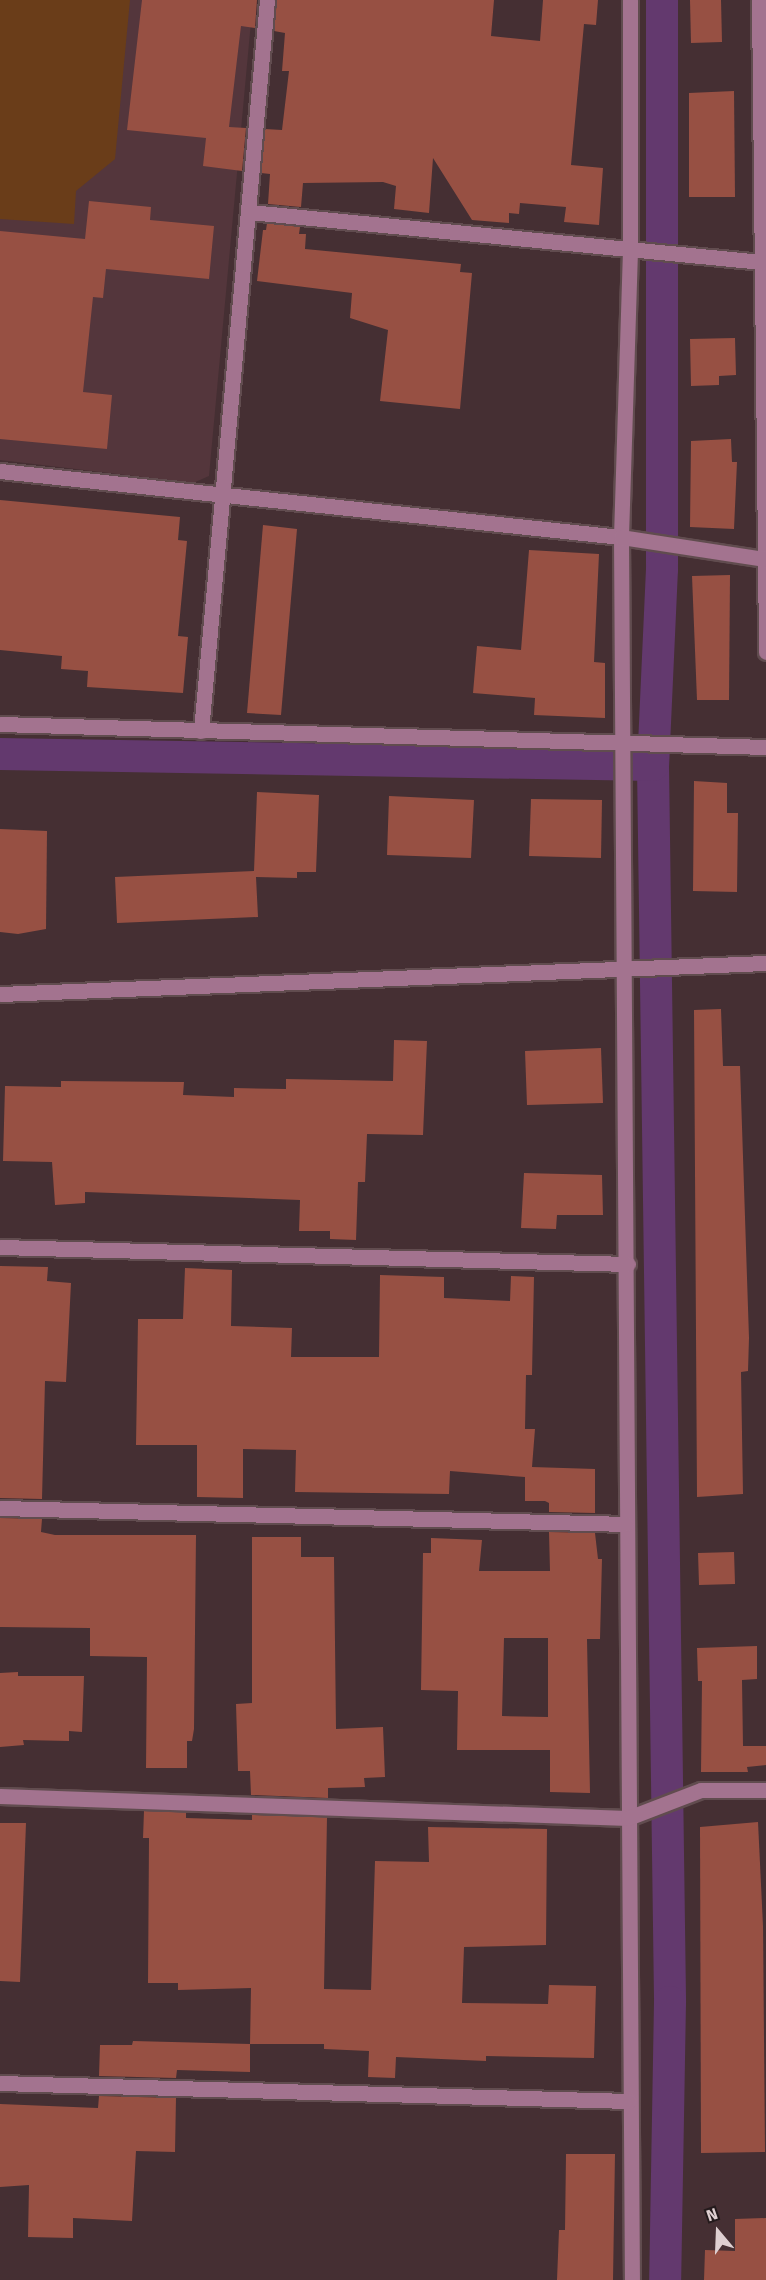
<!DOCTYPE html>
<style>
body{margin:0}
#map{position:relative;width:766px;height:2280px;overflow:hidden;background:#452f33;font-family:"Fira Sans",sans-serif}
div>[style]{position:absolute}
.built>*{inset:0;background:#54363c}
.green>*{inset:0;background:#6a3d19}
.canal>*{height:32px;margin:-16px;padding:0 16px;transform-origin:16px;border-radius:16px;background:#63396e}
.building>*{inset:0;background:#975043}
.roads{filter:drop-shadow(2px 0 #614c4f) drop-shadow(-2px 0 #614c4f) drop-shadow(0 2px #614c4f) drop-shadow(0 -2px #614c4f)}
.minor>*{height:15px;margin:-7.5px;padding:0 7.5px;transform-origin:7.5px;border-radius:7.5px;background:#a3738f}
span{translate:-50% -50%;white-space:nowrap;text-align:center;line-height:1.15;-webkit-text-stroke:4.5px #241a1c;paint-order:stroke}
.north{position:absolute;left:688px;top:2202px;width:60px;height:60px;-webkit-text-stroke:4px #241a1c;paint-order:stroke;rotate:341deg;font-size:16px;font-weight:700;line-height:24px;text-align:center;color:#decfd1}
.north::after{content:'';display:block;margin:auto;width:21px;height:27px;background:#decfd1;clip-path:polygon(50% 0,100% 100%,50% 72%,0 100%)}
</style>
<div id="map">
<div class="built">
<div style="clip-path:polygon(0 0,253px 0,209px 476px,193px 483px,0 460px)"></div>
</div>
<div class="green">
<div style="clip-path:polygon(0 0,130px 0,115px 159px,76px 191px,74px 224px,0 219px)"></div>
</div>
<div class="canal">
<div style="left:662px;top:0;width:569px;rotate:90deg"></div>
<div style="left:662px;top:569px;width:196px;rotate:92.6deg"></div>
<div style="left:653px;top:765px;width:1237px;rotate:89.21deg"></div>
<div style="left:670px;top:2002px;width:278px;rotate:91deg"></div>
<div style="left:0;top:754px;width:653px;rotate:0.97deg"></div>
</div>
<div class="building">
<div style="clip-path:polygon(142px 0,257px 0,255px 28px,241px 26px,229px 127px,246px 128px,242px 171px,203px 166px,206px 138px,127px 130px)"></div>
<div style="clip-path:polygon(277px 0,494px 0,491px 36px,540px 41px,543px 0,598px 0,596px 25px,584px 24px,571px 165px,603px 168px,599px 225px,564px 222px,566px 207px,520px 203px,519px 214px,509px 213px,509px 223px,472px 220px,433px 158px,429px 213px,394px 209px,396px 186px,383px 182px,303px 183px,301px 207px,268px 204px,270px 174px,261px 173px,265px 129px,282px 130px,289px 71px,282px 71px,285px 33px,274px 31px)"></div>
<div style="clip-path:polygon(690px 0,721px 0,722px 42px,691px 43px)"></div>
<div style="clip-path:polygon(734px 91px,735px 197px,689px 197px,689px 93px)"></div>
<div style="clip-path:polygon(89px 201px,151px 207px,150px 220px,214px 226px,209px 279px,106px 269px,103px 298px,93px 297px,83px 392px,112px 395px,107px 449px,0 439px,0 231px,85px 239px)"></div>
<div style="clip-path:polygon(267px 223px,300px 227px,299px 234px,306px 234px,305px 249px,461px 264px,460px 272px,472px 273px,460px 409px,380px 401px,388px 330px,350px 318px,352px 293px,257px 281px,263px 230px,266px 230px)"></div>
<div style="clip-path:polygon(735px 338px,736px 375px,719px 376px,719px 385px,691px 386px,690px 339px)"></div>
<div style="clip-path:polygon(731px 439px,732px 462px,737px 462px,734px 529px,690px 527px,691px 441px)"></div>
<div style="clip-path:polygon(0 500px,180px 517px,178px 540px,187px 541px,178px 636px,188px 637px,183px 693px,87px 687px,88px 671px,61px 669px,62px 656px,0 650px)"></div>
<div style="clip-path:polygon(263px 525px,297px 529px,281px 715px,247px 713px)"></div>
<div style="clip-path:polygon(529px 550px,599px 554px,594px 662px,605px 663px,605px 718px,534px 715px,535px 698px,473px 693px,477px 646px,521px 650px)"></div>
<div style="clip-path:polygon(730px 575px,729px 700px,697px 700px,692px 576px)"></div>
<div style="clip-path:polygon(694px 781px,727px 783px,727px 813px,738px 813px,737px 892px,693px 891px)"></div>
<div style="clip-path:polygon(257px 792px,319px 795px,316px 872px,297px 872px,297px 878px,256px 877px,258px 917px,117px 923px,115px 877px,254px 871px)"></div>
<div style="clip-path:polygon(389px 796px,474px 800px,471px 858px,387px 855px)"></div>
<div style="clip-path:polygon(531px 799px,602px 800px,601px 858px,529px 856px)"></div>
<div style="clip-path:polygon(0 829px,47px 831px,46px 929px,18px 934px,0 932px)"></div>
<div style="clip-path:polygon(721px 1009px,723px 1066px,740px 1066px,749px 1338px,748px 1371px,741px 1372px,743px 1494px,697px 1497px,694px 1010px)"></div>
<div style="clip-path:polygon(394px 1040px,427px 1041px,423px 1135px,367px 1134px,365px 1182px,358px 1182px,356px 1240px,330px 1239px,330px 1231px,299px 1231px,300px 1200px,85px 1192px,85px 1203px,55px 1205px,52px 1162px,3px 1161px,5px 1086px,61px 1087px,61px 1081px,184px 1082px,183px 1095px,234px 1097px,234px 1088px,286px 1089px,286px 1079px,393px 1081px)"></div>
<div style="clip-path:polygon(601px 1048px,603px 1103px,527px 1105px,525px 1051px)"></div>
<div style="clip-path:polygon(524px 1173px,602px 1175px,603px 1215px,557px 1215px,556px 1229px,521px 1228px)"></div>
<div style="clip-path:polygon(0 1266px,48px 1267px,47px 1281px,71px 1283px,66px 1382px,45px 1381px,42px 1499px,0 1498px)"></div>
<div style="clip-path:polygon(185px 1268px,232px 1270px,231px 1326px,292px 1328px,291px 1357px,379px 1357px,380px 1275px,444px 1277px,444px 1298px,510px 1301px,511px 1276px,534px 1277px,532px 1375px,526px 1375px,525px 1429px,535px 1429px,532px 1467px,595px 1469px,595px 1513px,549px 1512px,549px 1503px,545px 1501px,525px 1501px,525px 1477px,450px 1471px,449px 1494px,295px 1492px,296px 1450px,243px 1449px,243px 1498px,197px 1497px,197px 1445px,136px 1445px,138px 1319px,183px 1319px)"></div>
<div style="clip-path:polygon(0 1518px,42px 1519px,41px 1532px,55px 1535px,196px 1535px,194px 1729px,192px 1741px,187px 1741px,187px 1768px,146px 1768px,147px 1657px,90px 1656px,90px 1628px,0 1627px)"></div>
<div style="clip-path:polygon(evenodd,549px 1532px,595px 1533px,598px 1559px,602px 1559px,600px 1639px,587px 1639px,590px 1793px,550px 1792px,550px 1750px,457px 1750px,458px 1691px,421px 1690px,423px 1553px,431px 1553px,431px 1538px,482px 1540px,479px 1571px,550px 1571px,549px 1532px,504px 1638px,548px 1638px,548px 1717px,502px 1716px,504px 1638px)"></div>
<div style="clip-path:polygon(252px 1537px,301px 1537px,301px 1557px,334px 1557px,336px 1729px,383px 1727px,385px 1777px,364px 1778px,365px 1787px,328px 1788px,328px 1798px,251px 1795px,250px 1771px,238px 1771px,236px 1704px,252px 1703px)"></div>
<div style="clip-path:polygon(734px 1552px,735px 1584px,699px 1585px,698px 1553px)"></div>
<div style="clip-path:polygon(757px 1646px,757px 1679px,742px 1680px,743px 1746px,766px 1746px,766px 1765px,747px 1767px,748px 1772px,701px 1772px,702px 1681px,698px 1681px,697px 1648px)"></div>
<div style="clip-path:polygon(18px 1672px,18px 1676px,84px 1676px,82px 1732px,69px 1731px,69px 1741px,23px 1740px,24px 1745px,0 1747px,0 1673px)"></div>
<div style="clip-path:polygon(144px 1811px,186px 1812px,186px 1818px,252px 1820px,252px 1815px,327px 1817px,324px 1989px,371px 1990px,375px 1861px,429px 1862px,428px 1827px,547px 1829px,546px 1945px,464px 1947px,462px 2003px,548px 2004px,549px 1985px,596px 1986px,594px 2058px,486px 2056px,486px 2061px,396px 2057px,395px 2078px,368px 2077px,369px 2051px,324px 2049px,324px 2044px,250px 2044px,251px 1988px,178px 1990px,178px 1983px,148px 1983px,149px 1838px,143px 1838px)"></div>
<div style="clip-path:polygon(758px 1822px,763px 1926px,765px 2152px,701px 2153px,700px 1827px)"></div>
<div style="clip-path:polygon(0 1823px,26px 1823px,20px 1982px,0 1981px)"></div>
<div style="clip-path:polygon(133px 2041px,250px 2044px,250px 2072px,177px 2070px,176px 2078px,99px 2076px,100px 2045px,132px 2045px)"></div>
<div style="clip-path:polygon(99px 2096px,176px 2098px,175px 2152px,136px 2151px,132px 2221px,73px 2218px,73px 2238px,28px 2237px,29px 2185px,0 2187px,0 2104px,98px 2108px)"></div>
<div style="clip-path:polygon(566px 2154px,615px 2154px,613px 2280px,557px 2280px,559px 2230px,565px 2230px)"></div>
<div style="clip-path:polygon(766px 2218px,766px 2280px,704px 2280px,705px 2250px,735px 2251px,735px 2219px)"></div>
</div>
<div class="roads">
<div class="minor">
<div style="left:630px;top:0;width:250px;rotate:90deg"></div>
<div style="left:630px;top:250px;width:287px;rotate:91.8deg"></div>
<div style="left:621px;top:537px;width:1743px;rotate:89.64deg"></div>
<div style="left:759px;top:0;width:652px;rotate:89.38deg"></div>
<div style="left:250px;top:212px;width:514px;rotate:5.58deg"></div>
<div style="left:0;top:471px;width:624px;rotate:6.07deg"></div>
<div style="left:621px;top:537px;width:145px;rotate:8.7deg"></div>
<div style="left:0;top:724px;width:766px;rotate:1.72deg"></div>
<div style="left:201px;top:731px;width:734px;rotate:-84.84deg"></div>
<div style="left:0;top:994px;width:767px;rotate:-2.32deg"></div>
<div style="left:0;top:1247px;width:628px;rotate:1.55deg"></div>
<div style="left:0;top:1508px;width:626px;rotate:1.46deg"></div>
<div style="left:0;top:1796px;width:628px;rotate:2.01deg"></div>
<div style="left:628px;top:1818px;width:78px;rotate:-21deg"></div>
<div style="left:701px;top:1790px;width:65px"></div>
<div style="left:0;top:2083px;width:629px;rotate:1.64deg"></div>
</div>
</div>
<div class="north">N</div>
</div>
